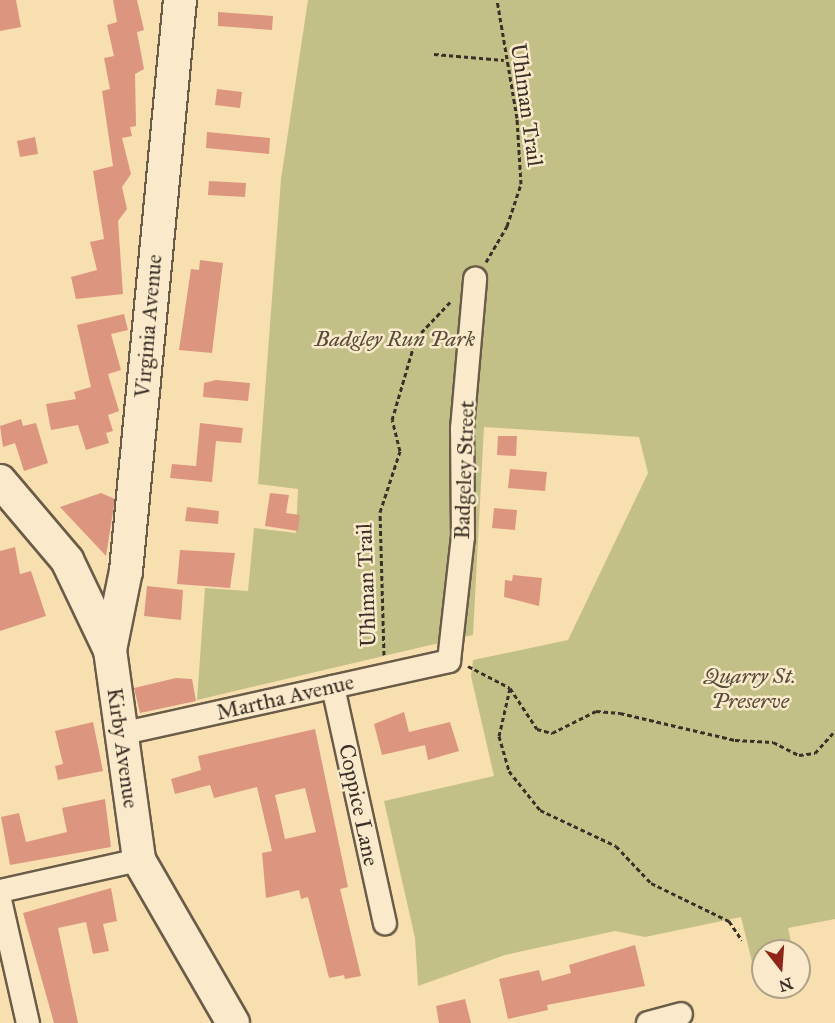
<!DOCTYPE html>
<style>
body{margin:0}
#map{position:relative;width:835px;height:1023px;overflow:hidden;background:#f8dfaf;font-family:"IM FELL Great Primer",serif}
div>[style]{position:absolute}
.green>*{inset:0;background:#c3c087}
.building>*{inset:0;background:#dc9680}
.path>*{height:3px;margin-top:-1.5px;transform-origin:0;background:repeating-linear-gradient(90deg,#3b3027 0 4.5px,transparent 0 7.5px)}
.roads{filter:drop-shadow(2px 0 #6a5c49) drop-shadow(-2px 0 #6a5c49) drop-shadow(0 2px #6a5c49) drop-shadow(0 -2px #6a5c49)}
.street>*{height:22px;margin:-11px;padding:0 11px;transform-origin:11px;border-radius:11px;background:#faeacb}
.secondary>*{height:32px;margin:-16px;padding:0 16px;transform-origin:16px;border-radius:16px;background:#faeacb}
span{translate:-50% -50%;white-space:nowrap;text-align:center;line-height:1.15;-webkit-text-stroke:5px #faeacb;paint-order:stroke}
.street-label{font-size:22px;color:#3b3027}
.park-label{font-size:22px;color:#564d3a;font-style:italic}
.north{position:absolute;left:751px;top:939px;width:60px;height:60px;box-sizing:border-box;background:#faeacb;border:2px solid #aea089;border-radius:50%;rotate:163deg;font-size:16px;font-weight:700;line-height:24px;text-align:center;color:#3b3027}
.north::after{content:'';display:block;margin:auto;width:21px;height:27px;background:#8f2418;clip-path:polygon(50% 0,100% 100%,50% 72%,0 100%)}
</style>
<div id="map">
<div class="green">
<div style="clip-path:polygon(308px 0,835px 0,835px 919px,788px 928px,793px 951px,763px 951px,763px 977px,756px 978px,741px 917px,645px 937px,615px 931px,505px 955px,418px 986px,415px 938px,384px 801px,494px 776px,471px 676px,473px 660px,568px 640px,648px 473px,639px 437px,484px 427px,473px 635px,197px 700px,205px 588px,248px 591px,254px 528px,296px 533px,298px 489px,258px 484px,281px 179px)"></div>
</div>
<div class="building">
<div style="clip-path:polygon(0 0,16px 0,21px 27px,0 31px)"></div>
<div style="clip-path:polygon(113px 0,137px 0,144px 30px,137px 32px,144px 69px,135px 74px,136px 126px,130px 127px,132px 136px,122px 138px,131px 174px,122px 187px,127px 209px,118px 221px,123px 294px,76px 299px,71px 277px,97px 270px,90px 242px,104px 239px,93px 171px,113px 166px,102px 91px,110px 89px,104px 58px,114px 56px,107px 25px,117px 22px)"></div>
<div style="clip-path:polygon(218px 12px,273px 16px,272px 30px,218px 26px)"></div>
<div style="clip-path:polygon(217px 89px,242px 92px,240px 108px,215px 105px)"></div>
<div style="clip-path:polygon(207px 132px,270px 138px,269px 154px,206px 148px)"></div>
<div style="clip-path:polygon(35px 137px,38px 154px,20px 157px,17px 141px)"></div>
<div style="clip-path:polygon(209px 181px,246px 183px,245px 197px,208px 195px)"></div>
<div style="clip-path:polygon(200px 260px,223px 263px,212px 353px,179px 350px,191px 269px,199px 270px)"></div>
<div style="clip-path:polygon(124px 314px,128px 330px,111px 334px,121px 370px,108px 374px,119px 411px,108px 415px,113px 431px,106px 433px,109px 443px,86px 450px,78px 425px,51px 430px,46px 404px,76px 399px,74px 392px,91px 387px,77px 325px)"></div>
<div style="clip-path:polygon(216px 380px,250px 383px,248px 401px,203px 397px,204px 383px)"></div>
<div style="clip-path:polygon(21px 419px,23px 426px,36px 423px,48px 463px,24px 471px,15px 443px,3px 447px,0 426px)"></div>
<div style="clip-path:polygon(200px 423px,243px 428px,241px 443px,216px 441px,212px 482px,170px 478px,172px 464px,196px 466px)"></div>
<div style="clip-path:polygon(498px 436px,517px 436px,516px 456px,497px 455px)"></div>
<div style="clip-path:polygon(510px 469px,547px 472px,545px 491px,508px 488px)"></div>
<div style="clip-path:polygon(101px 493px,115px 499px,106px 556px,60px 507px)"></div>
<div style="clip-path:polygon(270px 493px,289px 495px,286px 513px,300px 515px,298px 531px,265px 526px)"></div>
<div style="clip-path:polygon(187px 507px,219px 511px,218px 524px,185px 521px)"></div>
<div style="clip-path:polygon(494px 508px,517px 510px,515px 530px,492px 528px)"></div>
<div style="clip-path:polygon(15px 547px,20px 574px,31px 571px,46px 616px,0 631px,0 551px)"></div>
<div style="clip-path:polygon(180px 550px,235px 553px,230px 588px,177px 584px)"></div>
<div style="clip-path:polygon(513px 575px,542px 578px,539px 606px,504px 597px,505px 580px,512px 581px)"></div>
<div style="clip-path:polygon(147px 586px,183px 590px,181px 620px,144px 616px)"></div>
<div style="clip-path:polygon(176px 678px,192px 679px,196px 701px,140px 713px,134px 688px)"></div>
<div style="clip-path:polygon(404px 712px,409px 732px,450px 722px,459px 751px,428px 760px,425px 745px,382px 755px,374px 724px)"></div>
<div style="clip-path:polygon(93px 722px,103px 771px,58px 780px,55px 766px,63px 764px,55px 731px)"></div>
<div style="clip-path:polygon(evenodd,315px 729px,348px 887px,340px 889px,361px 976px,345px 979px,344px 975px,329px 978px,308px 897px,301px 899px,299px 890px,266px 898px,262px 853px,272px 851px,257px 787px,214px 798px,210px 785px,175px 794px,171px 779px,201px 770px,198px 756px,315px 729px,305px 788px,316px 832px,285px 839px,275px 795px,305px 788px)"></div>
<div style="clip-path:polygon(105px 799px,111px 847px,10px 865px,1px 817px,19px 813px,26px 842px,67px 832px,62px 808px)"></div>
<div style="clip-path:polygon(111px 888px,117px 921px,103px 924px,109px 951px,93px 954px,86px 922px,58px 928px,78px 1023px,54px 1023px,23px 913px)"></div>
<div style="clip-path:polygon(635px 945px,645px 986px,547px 1005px,548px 1010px,508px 1019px,499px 979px,539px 970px,542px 981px,571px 973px,569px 965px)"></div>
<div style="clip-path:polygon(465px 999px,471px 1023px,439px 1023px,436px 1006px)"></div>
</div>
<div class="path">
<div style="left:434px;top:54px;width:70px;rotate:4.9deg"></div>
<div style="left:486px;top:262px;width:42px;rotate:-59.7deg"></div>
<div style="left:507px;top:226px;width:44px;rotate:-71.6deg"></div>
<div style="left:521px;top:184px;width:66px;rotate:-93.5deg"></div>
<div style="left:517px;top:118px;width:120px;rotate:-99.6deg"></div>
<div style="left:384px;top:655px;width:143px;rotate:-91.6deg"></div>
<div style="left:380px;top:512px;width:64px;rotate:-71.8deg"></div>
<div style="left:400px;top:451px;width:32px;rotate:-104deg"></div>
<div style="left:392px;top:420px;width:85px;rotate:-73.7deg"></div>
<div style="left:416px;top:338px;width:52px;rotate:-46.5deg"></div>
<div style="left:468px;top:666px;width:47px;rotate:27.6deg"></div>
<div style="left:510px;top:688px;width:49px;rotate:56.6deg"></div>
<div style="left:537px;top:729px;width:16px;rotate:15deg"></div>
<div style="left:552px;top:733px;width:49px;rotate:-26.6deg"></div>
<div style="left:596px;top:711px;width:24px;rotate:5deg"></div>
<div style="left:620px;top:713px;width:118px;rotate:13.2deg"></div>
<div style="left:735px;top:740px;width:38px;rotate:3deg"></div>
<div style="left:773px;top:742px;width:29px;rotate:27deg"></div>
<div style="left:799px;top:755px;width:16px;rotate:-7deg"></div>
<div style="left:815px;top:753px;width:30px;rotate:-48deg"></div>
<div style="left:510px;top:688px;width:49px;rotate:102.9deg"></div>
<div style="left:499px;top:736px;width:36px;rotate:74deg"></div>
<div style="left:509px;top:771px;width:50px;rotate:51.5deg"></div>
<div style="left:540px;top:810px;width:84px;rotate:25.3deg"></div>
<div style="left:616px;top:846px;width:51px;rotate:46.6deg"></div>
<div style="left:651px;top:883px;width:87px;rotate:26deg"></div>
<div style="left:729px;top:921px;width:23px;rotate:56deg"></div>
</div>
<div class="roads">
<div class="street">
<div style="left:333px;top:687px;width:242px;rotate:77.6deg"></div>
<div style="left:120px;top:734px;width:337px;rotate:-12.5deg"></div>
<div style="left:449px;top:661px;width:125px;rotate:-83.6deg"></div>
<div style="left:463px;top:537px;width:108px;rotate:-90.5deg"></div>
<div style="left:462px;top:429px;width:151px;rotate:-85deg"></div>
<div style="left:0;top:891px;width:142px;rotate:-12.6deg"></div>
<div style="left:0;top:900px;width:126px;rotate:77.2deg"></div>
<div style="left:648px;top:1023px;width:34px;rotate:-15deg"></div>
</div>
<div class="secondary">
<div style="left:0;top:481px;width:104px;rotate:49.7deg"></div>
<div style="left:67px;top:560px;width:100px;rotate:64.5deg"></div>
<div style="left:110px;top:650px;width:212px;rotate:82.1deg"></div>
<div style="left:139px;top:860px;width:188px;rotate:60deg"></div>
<div style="left:110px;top:650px;width:81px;rotate:-78.6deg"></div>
<div style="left:126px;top:571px;width:574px;rotate:-84.6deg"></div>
</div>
</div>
<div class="street-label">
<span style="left:527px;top:105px;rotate:82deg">Uhlman Trail</span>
<span style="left:148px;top:326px;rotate:-85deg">Virginia Avenue</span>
<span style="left:464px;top:470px;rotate:-88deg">Badgeley Street</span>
<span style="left:366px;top:585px;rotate:-92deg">Uhlman Trail</span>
<span style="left:285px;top:697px;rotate:-13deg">Martha Avenue</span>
<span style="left:123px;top:748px;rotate:82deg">Kirby Avenue</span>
<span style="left:359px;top:805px;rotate:78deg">Coppice Lane</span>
</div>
<div class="park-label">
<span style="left:395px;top:339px">Badgley Run Park</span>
<span style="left:750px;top:688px">Quarry St.<br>Preserve</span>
</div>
<div class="north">N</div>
</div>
